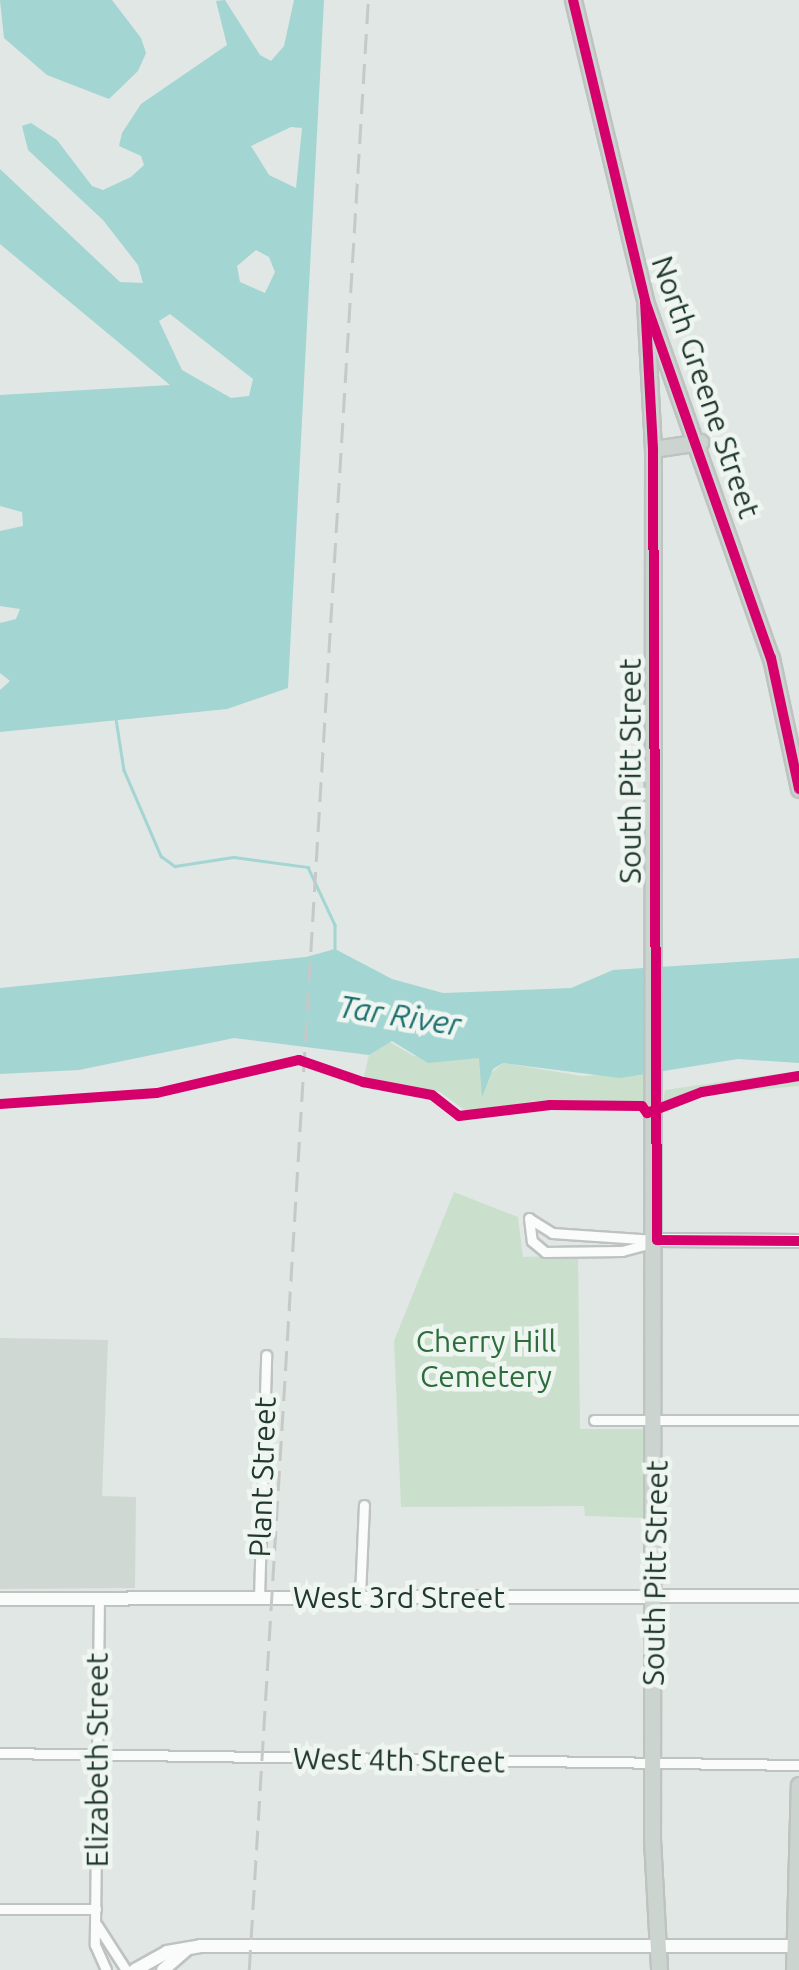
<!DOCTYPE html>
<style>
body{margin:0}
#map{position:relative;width:799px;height:1970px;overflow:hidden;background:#e1e7e4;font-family:Ubuntu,sans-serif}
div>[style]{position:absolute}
.built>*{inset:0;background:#cfd8d3}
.green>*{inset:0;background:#cae0cd}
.water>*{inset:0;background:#a3d5d2}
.stream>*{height:2.5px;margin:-1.25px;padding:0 1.25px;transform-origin:1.25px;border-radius:1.25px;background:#a3d5d2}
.roads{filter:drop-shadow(2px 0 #bec3c1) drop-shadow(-2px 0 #bec3c1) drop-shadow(0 2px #bec3c1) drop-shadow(0 -2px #bec3c1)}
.street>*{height:9px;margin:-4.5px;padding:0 4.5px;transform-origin:4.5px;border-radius:4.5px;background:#fafbfb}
.secondary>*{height:12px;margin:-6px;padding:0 6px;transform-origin:6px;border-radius:6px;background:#fafbfb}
.primary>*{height:15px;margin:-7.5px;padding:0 7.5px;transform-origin:7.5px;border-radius:7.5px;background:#ccd4d0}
.rail>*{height:2.5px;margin-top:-1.25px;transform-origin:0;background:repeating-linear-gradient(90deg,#c5c9c7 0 20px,transparent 0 30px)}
.cycleway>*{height:10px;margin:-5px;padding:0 5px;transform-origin:5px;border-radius:5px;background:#d6006c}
span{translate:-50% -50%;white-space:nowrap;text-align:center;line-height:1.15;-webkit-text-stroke:9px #eff6f1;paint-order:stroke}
.street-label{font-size:30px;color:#21382e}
.park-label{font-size:30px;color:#2d6d3b}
.water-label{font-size:32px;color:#1e7170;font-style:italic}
</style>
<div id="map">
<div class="built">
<div style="clip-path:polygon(0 1338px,108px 1340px,102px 1496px,136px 1497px,135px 1588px,0 1589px)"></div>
</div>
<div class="green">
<div style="clip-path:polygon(386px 1040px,414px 1056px,480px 1058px,490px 1074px,503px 1063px,582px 1076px,646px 1072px,647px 1102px,535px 1101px,467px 1112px,440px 1092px,363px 1080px,369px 1055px)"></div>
<div style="clip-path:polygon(798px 1071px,799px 1086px,704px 1095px,667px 1112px,663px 1104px,665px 1090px)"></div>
<div style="clip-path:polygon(454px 1192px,518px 1217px,523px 1257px,578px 1255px,580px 1429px,647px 1429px,648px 1518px,585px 1516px,584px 1506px,401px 1507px,394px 1341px)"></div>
</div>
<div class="water">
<div style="clip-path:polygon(0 0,112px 0,141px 38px,146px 53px,138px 71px,109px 99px,47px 75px,4px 38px)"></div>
<div style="clip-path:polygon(evenodd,225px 0,260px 55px,271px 61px,284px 46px,294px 0,324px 0,288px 688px,227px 709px,0 732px,0 690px,10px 681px,0 673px,0 623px,16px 619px,20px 609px,0 606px,0 531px,23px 526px,22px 512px,0 506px,0 395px,170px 385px,0 244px,0 169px,120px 282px,143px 283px,138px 265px,103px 220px,28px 150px,22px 126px,31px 123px,57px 140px,92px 186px,103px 190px,131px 177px,144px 165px,141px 156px,119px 146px,122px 133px,141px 104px,227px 45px,216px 1px,225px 0,291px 127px,302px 128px,296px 188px,269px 175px,251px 146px,291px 127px,225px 0,256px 250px,269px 257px,275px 272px,265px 293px,240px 282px,237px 266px,256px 250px,225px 0,170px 314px,253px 379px,249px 396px,231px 398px,182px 370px,159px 321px,170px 314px)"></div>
<div style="clip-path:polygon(335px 949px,392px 979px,443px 993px,571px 988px,613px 970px,799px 958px,799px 1063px,738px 1059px,620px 1078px,503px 1063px,493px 1069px,482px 1097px,479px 1058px,428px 1063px,392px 1041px,369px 1055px,234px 1038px,79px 1070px,0 1074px,0 988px,306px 957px)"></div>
</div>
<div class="stream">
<div style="left:116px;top:719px;width:52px;rotate:81.1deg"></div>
<div style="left:124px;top:770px;width:94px;rotate:66.7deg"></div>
<div style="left:161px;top:856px;width:17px;rotate:36deg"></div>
<div style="left:175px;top:866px;width:60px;rotate:-8.7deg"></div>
<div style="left:234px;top:857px;width:75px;rotate:7.7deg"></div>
<div style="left:308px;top:867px;width:64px;rotate:65deg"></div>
<div style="left:335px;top:925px;width:24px;rotate:90deg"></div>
</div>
<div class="roads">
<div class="street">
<div style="left:529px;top:1218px;width:23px;rotate:83deg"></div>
<div style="left:532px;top:1241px;width:17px;rotate:40deg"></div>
<div style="left:545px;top:1252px;width:77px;rotate:-0.7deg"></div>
<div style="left:622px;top:1251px;width:34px;rotate:-15deg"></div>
<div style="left:530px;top:1219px;width:26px;rotate:32deg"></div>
<div style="left:552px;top:1233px;width:103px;rotate:3.9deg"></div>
<div style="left:594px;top:1420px;width:205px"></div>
<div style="left:360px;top:1596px;width:91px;rotate:-87.5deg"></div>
<div style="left:99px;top:1597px;width:348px;rotate:90.7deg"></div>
<div style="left:95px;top:1945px;width:27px;rotate:66deg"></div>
<div style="left:259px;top:1598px;width:243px;rotate:-88.3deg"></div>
<div style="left:0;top:1753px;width:799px;rotate:0.86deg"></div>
<div style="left:0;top:1909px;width:96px"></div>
<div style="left:97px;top:1925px;width:54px;rotate:57.2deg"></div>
</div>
<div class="secondary">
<div style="left:657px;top:1240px;width:142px;rotate:0.4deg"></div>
<div style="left:0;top:1599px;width:799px;rotate:-0.22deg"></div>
<div style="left:135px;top:1970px;width:37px;rotate:-29deg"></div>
<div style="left:167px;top:1952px;width:34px;rotate:-10deg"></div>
<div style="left:200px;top:1946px;width:599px"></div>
<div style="left:163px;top:1970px;width:32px;rotate:-41deg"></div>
</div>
<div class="primary">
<div style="left:573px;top:0;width:309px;rotate:76.5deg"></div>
<div style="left:645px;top:301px;width:379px;rotate:70.6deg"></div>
<div style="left:771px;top:658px;width:134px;rotate:77.9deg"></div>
<div style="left:645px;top:301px;width:148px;rotate:86.9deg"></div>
<div style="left:653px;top:449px;width:1390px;rotate:90.04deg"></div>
<div style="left:652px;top:1839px;width:131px;rotate:86.9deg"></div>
<div style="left:653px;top:449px;width:48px;rotate:-8.5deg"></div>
<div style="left:794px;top:1970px;width:185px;rotate:-88.5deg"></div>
</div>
</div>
<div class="rail">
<div style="left:249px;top:1970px;width:1974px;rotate:-86.54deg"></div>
</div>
<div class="cycleway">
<div style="left:573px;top:0;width:309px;rotate:76.5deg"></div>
<div style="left:645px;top:301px;width:379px;rotate:70.6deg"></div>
<div style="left:771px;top:658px;width:134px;rotate:77.9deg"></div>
<div style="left:645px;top:301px;width:148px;rotate:86.9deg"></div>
<div style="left:653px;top:449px;width:791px;rotate:89.71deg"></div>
<div style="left:657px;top:1240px;width:142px;rotate:0.4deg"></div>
<div style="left:0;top:1104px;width:157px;rotate:-4deg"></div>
<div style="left:157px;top:1093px;width:146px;rotate:-13.1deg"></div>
<div style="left:299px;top:1060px;width:68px;rotate:19deg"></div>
<div style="left:363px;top:1082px;width:70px;rotate:10.7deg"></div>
<div style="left:432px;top:1095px;width:34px;rotate:38deg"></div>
<div style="left:459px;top:1116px;width:92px;rotate:-6.9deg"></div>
<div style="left:550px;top:1105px;width:92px;rotate:0.6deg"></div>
<div style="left:642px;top:1106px;width:9px;rotate:54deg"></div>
<div style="left:647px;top:1113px;width:59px;rotate:-20.9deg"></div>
<div style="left:702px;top:1092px;width:98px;rotate:-9.4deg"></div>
</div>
<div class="street-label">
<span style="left:706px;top:387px;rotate:71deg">North Greene Street</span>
<span style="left:630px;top:771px;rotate:-90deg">South Pitt Street</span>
<span style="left:262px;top:1477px;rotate:-88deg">Plant Street</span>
<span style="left:655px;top:1573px;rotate:-89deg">South Pitt Street</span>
<span style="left:399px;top:1597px">West 3rd Street</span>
<span style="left:97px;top:1760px;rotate:-90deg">Elizabeth Street</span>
<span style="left:399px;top:1760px;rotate:1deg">West 4th Street</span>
</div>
<div class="park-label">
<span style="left:486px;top:1358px">Cherry Hill<br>Cemetery</span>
</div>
<div class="water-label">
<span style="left:400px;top:1015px;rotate:9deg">Tar River</span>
</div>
</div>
